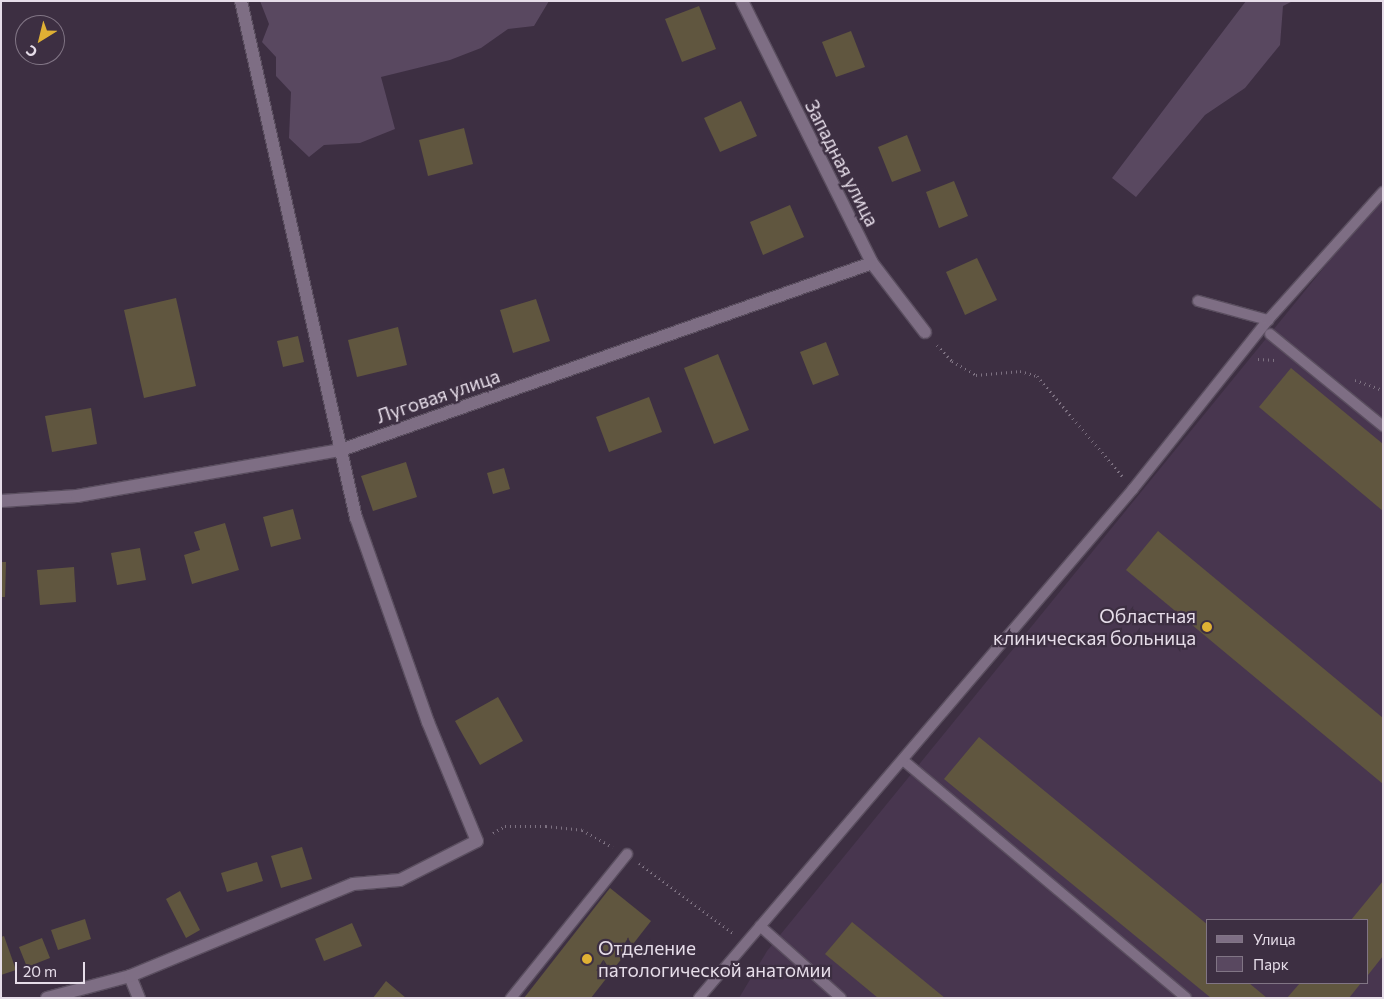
<!DOCTYPE html>
<meta charset="utf-8">
<style>
body{margin:0}
#map{position:relative;width:1384px;height:999px;overflow:hidden;background:#3d2f42;font-family:Commissioner,sans-serif}
div>[style]{position:absolute}
.built>*{inset:0;background:#48364f}
.green>*{inset:0;background:#594860}
.building>*{inset:0;background:#60563f}
.path>*{height:3px;margin-top:-1.5px;transform-origin:0;background:repeating-linear-gradient(90deg,#7d7181 0 1px,transparent 0 5px)}
.roads{filter:drop-shadow(1px 0 #5a4e5f) drop-shadow(-1px 0 #5a4e5f) drop-shadow(0 1px #5a4e5f) drop-shadow(0 -1px #5a4e5f)}
.service>*{height:10px;margin:-5px;padding:0 5px;transform-origin:5px;border-radius:5px;background:#7e6e84}
.minor>*{height:12px;margin:-6px;padding:0 6px;transform-origin:6px;border-radius:6px;background:#7e6e84}
.dots>*{width:14px;height:14px;translate:-50% -50%;box-sizing:border-box;border:2px solid #3d2f42;border-radius:50%}
span{translate:-50% -50%;white-space:nowrap;text-align:center;line-height:1.15;-webkit-text-stroke:4.5px #3d2f42;paint-order:stroke}
.street-label{font-size:19px;color:#e6dde9}
.poi-label{font-size:19px;color:#e6dde9}
.right{translate:-100% -50%;text-align:right}
.left{translate:0 -50%;text-align:left}
.frame{position:absolute;inset:0;border:2px solid #e6dde9;pointer-events:none}
.legend{position:absolute;left:1206px;top:919px;width:162px;height:65px;box-sizing:border-box;background:#3d2f42;border:1px solid #817585;margin:0;padding:6px 9px;list-style:none;font-size:15px;color:#e6dde9}
.legend li{display:flex;align-items:center;gap:10px;height:25px}
.legend b{width:25px;border:1px solid #817585}
.north{position:absolute;left:15px;top:15px;width:50px;height:50px;box-sizing:border-box;background:#3d2f42;border:1px solid #817585;border-radius:50%;rotate:216deg;font-size:14px;font-weight:700;line-height:20px;text-align:center;color:#e6dde9}
.north::after{content:'';display:block;margin:auto;width:18px;height:22px;background:#dfb034;clip-path:polygon(50% 0,100% 100%,50% 72%,0 100%)}
.scale{position:absolute;left:15px;top:962px;width:70px;height:22px;box-sizing:border-box;border:2px solid #e6dde9;border-top:0;padding-left:6px;font-size:15px;line-height:18px;white-space:nowrap;color:#e6dde9;-webkit-text-stroke:4px #3d2f42;paint-order:stroke}
</style>
<div id="map">
<div class="built">
<div style="clip-path:polygon(evenodd,1383px 195px,1383px 998px,739px 998px,767px 951px,1383px 195px,1208px 920px,1368px 920px,1368px 983px,1208px 983px,1208px 920px)"></div>
</div>
<div class="green">
<div style="clip-path:polygon(260px 1px,549px 1px,534px 26px,508px 29px,481px 48px,450px 60px,381px 77px,395px 129px,360px 143px,324px 145px,309px 157px,289px 138px,291px 92px,276px 76px,276px 57px,262px 42px,269px 24px)"></div>
<div style="clip-path:polygon(1246px 1px,1293px 1px,1283px 6px,1280px 45px,1245px 88px,1205px 115px,1136px 197px,1112px 178px)"></div>
</div>
<div class="building">
<div style="clip-path:polygon(699px 6px,716px 49px,682px 62px,665px 19px)"></div>
<div style="clip-path:polygon(851px 31px,865px 67px,836px 77px,822px 42px)"></div>
<div style="clip-path:polygon(741px 101px,757px 136px,720px 152px,704px 118px)"></div>
<div style="clip-path:polygon(464px 128px,473px 164px,428px 176px,419px 140px)"></div>
<div style="clip-path:polygon(907px 135px,921px 171px,892px 182px,878px 147px)"></div>
<div style="clip-path:polygon(954px 181px,968px 216px,939px 228px,926px 192px)"></div>
<div style="clip-path:polygon(790px 205px,804px 237px,763px 255px,750px 222px)"></div>
<div style="clip-path:polygon(977px 258px,997px 300px,965px 315px,946px 272px)"></div>
<div style="clip-path:polygon(176px 298px,196px 386px,144px 398px,124px 310px)"></div>
<div style="clip-path:polygon(536px 299px,550px 341px,513px 353px,500px 310px)"></div>
<div style="clip-path:polygon(398px 327px,407px 365px,357px 377px,348px 340px)"></div>
<div style="clip-path:polygon(298px 336px,304px 362px,283px 367px,277px 341px)"></div>
<div style="clip-path:polygon(826px 342px,839px 375px,813px 385px,800px 352px)"></div>
<div style="clip-path:polygon(718px 354px,749px 430px,714px 444px,684px 368px)"></div>
<div style="clip-path:polygon(1291px 368px,1383px 444px,1383px 511px,1259px 407px)"></div>
<div style="clip-path:polygon(649px 397px,662px 432px,609px 452px,596px 417px)"></div>
<div style="clip-path:polygon(91px 408px,97px 444px,52px 452px,45px 416px)"></div>
<div style="clip-path:polygon(406px 462px,417px 497px,373px 511px,361px 476px)"></div>
<div style="clip-path:polygon(504px 468px,510px 489px,493px 494px,487px 473px)"></div>
<div style="clip-path:polygon(293px 509px,301px 539px,271px 547px,263px 517px)"></div>
<div style="clip-path:polygon(225px 523px,239px 570px,192px 584px,184px 555px,200px 550px,194px 532px)"></div>
<div style="clip-path:polygon(1158px 531px,1383px 718px,1383px 784px,1126px 570px)"></div>
<div style="clip-path:polygon(140px 548px,146px 580px,117px 585px,111px 553px)"></div>
<div style="clip-path:polygon(1px 562px,6px 562px,5px 597px,1px 597px)"></div>
<div style="clip-path:polygon(74px 567px,76px 602px,40px 605px,37px 570px)"></div>
<div style="clip-path:polygon(498px 697px,523px 741px,480px 765px,455px 721px)"></div>
<div style="clip-path:polygon(979px 737px,1208px 925px,1208px 983px,1249px 983px,1267px 998px,1211px 998px,944px 779px)"></div>
<div style="clip-path:polygon(302px 847px,312px 879px,281px 888px,271px 856px)"></div>
<div style="clip-path:polygon(257px 862px,263px 881px,227px 892px,221px 873px)"></div>
<div style="clip-path:polygon(1383px 881px,1383px 956px,1368px 975px,1368px 920px,1351px 920px)"></div>
<div style="clip-path:polygon(610px 888px,651px 921px,591px 998px,524px 998px)"></div>
<div style="clip-path:polygon(180px 891px,200px 930px,186px 938px,166px 899px)"></div>
<div style="clip-path:polygon(85px 919px,91px 939px,58px 950px,51px 930px)"></div>
<div style="clip-path:polygon(852px 922px,945px 998px,878px 998px,825px 954px)"></div>
<div style="clip-path:polygon(352px 923px,362px 946px,324px 961px,315px 939px)"></div>
<div style="clip-path:polygon(4px 936px,16px 970px,1px 975px,1px 937px)"></div>
<div style="clip-path:polygon(42px 938px,50px 958px,27px 967px,19px 947px)"></div>
<div style="clip-path:polygon(386px 981px,406px 998px,373px 998px)"></div>
<div style="clip-path:polygon(1300px 983px,1361px 983px,1349px 998px,1287px 998px)"></div>
</div>
<div class="path">
<div style="left:937px;top:345px;width:22px;rotate:47deg"></div>
<div style="left:952px;top:361px;width:28px;rotate:30deg"></div>
<div style="left:976px;top:375px;width:44px;rotate:-5.2deg"></div>
<div style="left:1020px;top:371px;width:18px;rotate:16deg"></div>
<div style="left:1037px;top:376px;width:133px;rotate:49.6deg"></div>
<div style="left:1258px;top:359px;width:17px;rotate:3deg"></div>
<div style="left:1355px;top:380px;width:30px;rotate:20deg"></div>
<div style="left:493px;top:833px;width:14px;rotate:-30deg"></div>
<div style="left:505px;top:826px;width:41px"></div>
<div style="left:546px;top:826px;width:36px;rotate:6deg"></div>
<div style="left:582px;top:830px;width:35px;rotate:29deg"></div>
<div style="left:639px;top:863px;width:117px;rotate:36.7deg"></div>
</div>
<div class="roads">
<div class="service">
<div style="left:1198px;top:301px;width:73px;rotate:15.2deg"></div>
<div style="left:1270px;top:334px;width:146px;rotate:39.2deg"></div>
<div style="left:904px;top:761px;width:368px;rotate:40deg"></div>
<div style="left:760px;top:926px;width:108px;rotate:41.6deg"></div>
<div style="left:511px;top:998px;width:185px;rotate:-51.1deg"></div>
<div style="left:699px;top:998px;width:669px;rotate:-49.55deg"></div>
<div style="left:1133px;top:489px;width:216px;rotate:-51.4deg"></div>
<div style="left:1268px;top:320px;width:172px;rotate:-48.1deg"></div>
</div>
<div class="minor">
<div style="left:742px;top:1px;width:292px;rotate:63.6deg"></div>
<div style="left:872px;top:263px;width:87px;rotate:52.5deg"></div>
<div style="left:1px;top:501px;width:76px;rotate:-3.8deg"></div>
<div style="left:77px;top:496px;width:268px;rotate:-9.9deg"></div>
<div style="left:341px;top:450px;width:563px;rotate:-19.4deg"></div>
<div style="left:130px;top:976px;width:24px;rotate:68deg"></div>
<div style="left:47px;top:998px;width:86px;rotate:-14.8deg"></div>
<div style="left:130px;top:976px;width:241px;rotate:-22.4deg"></div>
<div style="left:353px;top:884px;width:47px;rotate:-4.9deg"></div>
<div style="left:400px;top:880px;width:86px;rotate:-26.9deg"></div>
<div style="left:477px;top:841px;width:129px;rotate:-112.4deg"></div>
<div style="left:428px;top:722px;width:216px;rotate:-109.4deg"></div>
<div style="left:356px;top:518px;width:530px;rotate:-102.54deg"></div>
</div>
</div>
<div class="dots">
<div style="left:1207px;top:627px;background:#dfb034"></div>
<div style="left:587px;top:959px;background:#dfb034"></div>
</div>
<div class="street-label">
<span style="left:842px;top:163px;rotate:63deg">Западная улица</span>
<span style="left:438px;top:396px;rotate:-19deg">Луговая улица</span>
</div>
<div class="poi-label">
<span class="right" style="left:1196px;top:627px">Областная<br>клиническая больница</span>
<span class="left" style="left:598px;top:959px">Отделение<br>патологической анатомии</span>
</div>
<div class="frame"></div>
<ul class="legend">
<li><b style="height:6px;background:#7e6e84"></b>Улица</li>
<li><b style="height:14px;background:#594860"></b>Парк</li>
</ul>
<div class="north">С</div>
<div class="scale">20 m</div>
</div>
